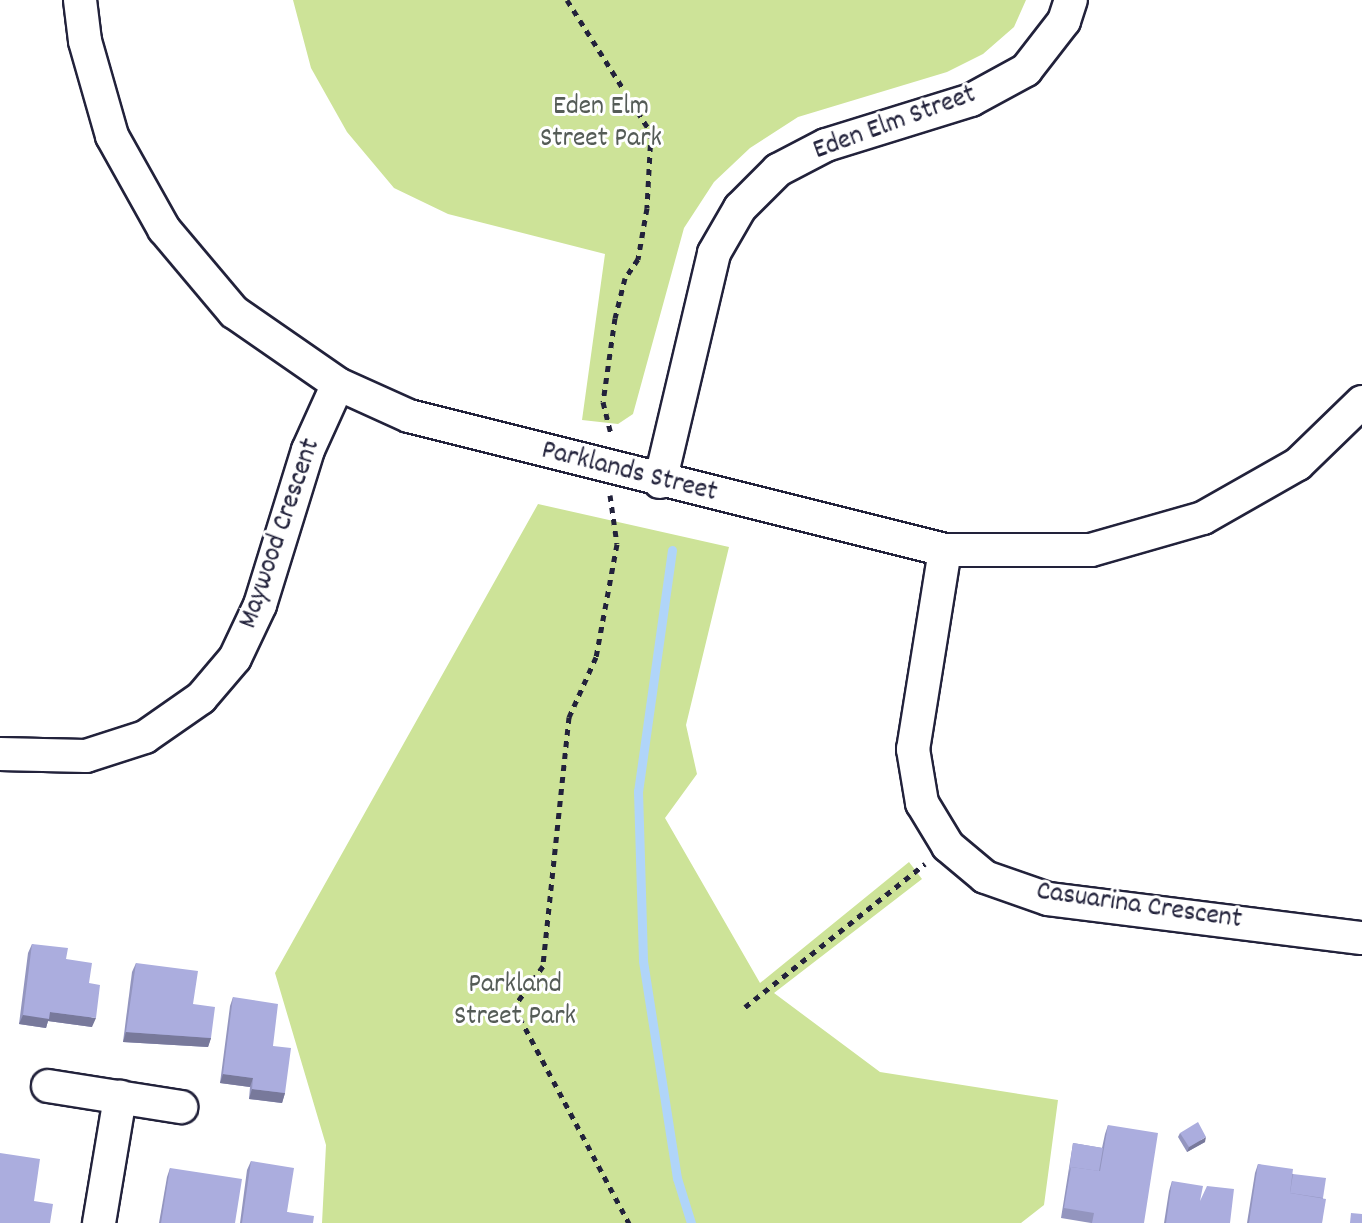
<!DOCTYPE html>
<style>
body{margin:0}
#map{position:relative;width:1362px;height:1223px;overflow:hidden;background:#fff;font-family:Dekko,sans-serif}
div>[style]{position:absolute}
.green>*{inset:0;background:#cde398}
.stream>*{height:9px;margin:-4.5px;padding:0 4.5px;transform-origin:4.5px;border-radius:4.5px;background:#b0d5f9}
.path>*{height:5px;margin-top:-2.5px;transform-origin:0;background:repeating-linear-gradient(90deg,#22223b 0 6px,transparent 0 12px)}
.roads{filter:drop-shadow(2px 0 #22223b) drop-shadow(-2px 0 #22223b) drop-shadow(0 2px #22223b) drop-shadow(0 -2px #22223b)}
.minor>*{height:32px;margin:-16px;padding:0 16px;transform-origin:16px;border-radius:16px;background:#fff}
.wall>*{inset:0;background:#9395bf}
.shaded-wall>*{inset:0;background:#78799b}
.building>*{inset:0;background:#abadde}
span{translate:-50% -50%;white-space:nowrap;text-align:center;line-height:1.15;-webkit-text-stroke:6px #fff;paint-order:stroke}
.park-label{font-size:28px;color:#555c57}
.street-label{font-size:28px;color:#22223b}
</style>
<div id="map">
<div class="green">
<div style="clip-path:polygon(293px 0,1026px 0,1014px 27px,983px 54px,947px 72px,798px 117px,750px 148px,714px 182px,684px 228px,633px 414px,618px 424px,582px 420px,605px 254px,448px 214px,394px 188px,347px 132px,311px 68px)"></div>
<div style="clip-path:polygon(538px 504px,729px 547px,686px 725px,697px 774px,665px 818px,760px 983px,909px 862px,922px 879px,774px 993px,880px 1072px,1058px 1100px,1044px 1205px,1021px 1223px,322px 1223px,326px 1145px,275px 973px)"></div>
</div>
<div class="stream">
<div style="left:672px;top:550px;width:243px;rotate:98deg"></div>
<div style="left:638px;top:791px;width:170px;rotate:88.3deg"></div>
<div style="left:643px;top:961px;width:220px;rotate:81.1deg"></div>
<div style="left:677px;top:1178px;width:47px;rotate:72.7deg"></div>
</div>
<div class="path">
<div style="left:567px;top:0;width:157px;rotate:57.7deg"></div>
<div style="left:651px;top:133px;width:75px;rotate:93.1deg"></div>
<div style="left:647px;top:208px;width:52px;rotate:100deg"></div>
<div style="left:638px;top:259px;width:23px;rotate:124deg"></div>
<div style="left:625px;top:278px;width:41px;rotate:104deg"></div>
<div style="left:615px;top:318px;width:85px;rotate:98.1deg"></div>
<div style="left:603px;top:402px;width:33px;rotate:76deg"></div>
<div style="left:610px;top:495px;width:49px;rotate:81.9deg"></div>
<div style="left:617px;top:544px;width:115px;rotate:100.5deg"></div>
<div style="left:596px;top:657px;width:66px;rotate:114.2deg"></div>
<div style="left:569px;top:717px;width:250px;rotate:96deg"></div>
<div style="left:543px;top:966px;width:50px;rotate:125.3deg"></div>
<div style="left:514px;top:1007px;width:245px;rotate:62deg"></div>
<div style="left:745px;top:1007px;width:230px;rotate:-38.5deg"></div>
</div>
<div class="roads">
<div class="minor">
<div style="left:80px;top:0;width:41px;rotate:83deg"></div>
<div style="left:85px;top:41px;width:99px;rotate:74.1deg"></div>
<div style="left:112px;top:136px;width:107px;rotate:60.8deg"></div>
<div style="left:164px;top:229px;width:109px;rotate:49.9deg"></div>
<div style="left:234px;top:312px;width:126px;rotate:34.7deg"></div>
<div style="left:338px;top:384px;width:78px;rotate:24.3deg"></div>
<div style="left:409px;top:416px;width:552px;rotate:14.04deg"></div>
<div style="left:945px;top:550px;width:146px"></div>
<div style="left:1091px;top:550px;width:116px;rotate:-15.9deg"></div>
<div style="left:1203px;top:518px;width:109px;rotate:-29.6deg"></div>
<div style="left:1298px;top:464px;width:89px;rotate:-44.1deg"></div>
<div style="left:660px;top:482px;width:235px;rotate:-76.7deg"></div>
<div style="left:714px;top:253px;width:52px;rotate:-60deg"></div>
<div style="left:740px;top:208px;width:54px;rotate:-45deg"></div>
<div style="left:778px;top:170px;width:54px;rotate:-27.5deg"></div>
<div style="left:826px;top:145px;width:152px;rotate:-17.2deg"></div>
<div style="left:971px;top:100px;width:63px;rotate:-28.6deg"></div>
<div style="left:1026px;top:70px;width:62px;rotate:-52.2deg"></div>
<div style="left:1064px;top:21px;width:22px;rotate:-72deg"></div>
<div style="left:945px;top:550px;width:202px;rotate:99.1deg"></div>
<div style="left:913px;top:749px;width:55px;rotate:80.5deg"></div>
<div style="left:922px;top:803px;width:50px;rotate:58.8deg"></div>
<div style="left:948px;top:846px;width:48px;rotate:40deg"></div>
<div style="left:985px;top:877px;width:67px;rotate:19.2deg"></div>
<div style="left:1048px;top:899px;width:316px;rotate:7.1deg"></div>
<div style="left:0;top:754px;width:86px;rotate:1.3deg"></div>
<div style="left:86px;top:756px;width:62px;rotate:-17.9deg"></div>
<div style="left:145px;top:737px;width:68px;rotate:-34.9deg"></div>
<div style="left:201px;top:698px;width:52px;rotate:-49.6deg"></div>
<div style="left:235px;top:658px;width:59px;rotate:-64.7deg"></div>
<div style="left:260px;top:605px;width:162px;rotate:-72.8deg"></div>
<div style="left:308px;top:450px;width:72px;rotate:-65.6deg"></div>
<div style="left:48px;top:1086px;width:135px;rotate:9deg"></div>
<div style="left:99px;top:1223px;width:128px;rotate:-80.5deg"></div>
</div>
</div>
<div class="wall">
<div style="clip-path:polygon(32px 944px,66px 959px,89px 983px,92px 1027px,48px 1021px,46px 1028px,19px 1024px,28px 953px)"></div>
<div style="clip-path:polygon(136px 963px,193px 1004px,211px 1038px,208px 1047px,123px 1042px,132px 972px)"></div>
<div style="clip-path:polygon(233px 997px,273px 1046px,285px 1093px,282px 1103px,249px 1099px,250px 1087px,220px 1083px,230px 1006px)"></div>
<div style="clip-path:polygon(1108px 1125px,1144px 1223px,1091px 1223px,1061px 1218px,1073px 1143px,1102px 1148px,1105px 1134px)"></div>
<div style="clip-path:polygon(1180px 1133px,1205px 1142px,1187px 1152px,1178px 1137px)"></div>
<div style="clip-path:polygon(251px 1161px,287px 1212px,313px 1223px,240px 1223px,247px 1170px)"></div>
<div style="clip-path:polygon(1258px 1164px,1293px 1174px,1323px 1198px,1322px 1223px,1247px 1223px,1255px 1173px)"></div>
<div style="clip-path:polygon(170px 1168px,235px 1223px,159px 1223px,167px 1177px)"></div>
<div style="clip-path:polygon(1172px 1181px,1200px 1201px,1230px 1223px,1164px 1223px,1169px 1191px)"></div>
</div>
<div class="shaded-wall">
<div style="clip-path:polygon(50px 1012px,96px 1018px,92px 1027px,48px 1021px,46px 1028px,19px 1024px,23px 1015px)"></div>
<div style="clip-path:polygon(126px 1032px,211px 1038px,208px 1047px,123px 1042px)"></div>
<div style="clip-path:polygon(223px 1074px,253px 1078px,250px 1087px,220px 1083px)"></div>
<div style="clip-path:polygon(252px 1089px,285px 1093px,282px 1103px,249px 1099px)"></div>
<div style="clip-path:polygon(1206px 1137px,1205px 1142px,1187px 1152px,1189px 1147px)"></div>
</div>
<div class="building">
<div style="clip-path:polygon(32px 944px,68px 948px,66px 959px,92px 963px,89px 983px,100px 985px,96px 1018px,50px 1012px,49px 1019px,23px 1015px)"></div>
<div style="clip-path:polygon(136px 963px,198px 971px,193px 1004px,215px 1007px,211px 1038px,126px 1032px)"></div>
<div style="clip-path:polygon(233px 997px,278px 1004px,273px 1046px,291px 1048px,285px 1093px,252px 1089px,253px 1078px,223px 1074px)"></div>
<div style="clip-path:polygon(1198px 1122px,1206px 1137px,1189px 1147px,1180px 1133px)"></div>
<div style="clip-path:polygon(1108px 1125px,1158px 1133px,1144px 1223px,1092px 1223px,1094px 1213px,1064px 1208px,1071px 1167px,1100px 1171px)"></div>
<div style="clip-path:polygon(1073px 1143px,1103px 1148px,1099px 1171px,1071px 1167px,1069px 1171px)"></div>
<div style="clip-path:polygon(0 1153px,40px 1159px,34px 1201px,53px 1204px,50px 1223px,0 1223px)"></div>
<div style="clip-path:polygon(251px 1161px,294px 1168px,287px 1212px,314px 1216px,313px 1223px,242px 1223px)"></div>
<div style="clip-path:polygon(1258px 1164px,1293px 1169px,1290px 1193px,1326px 1199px,1322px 1223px,1249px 1223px)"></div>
<div style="clip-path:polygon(170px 1168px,242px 1179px,235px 1223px,161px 1223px)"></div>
<div style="clip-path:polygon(1293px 1174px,1326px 1178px,1323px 1198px,1290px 1193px)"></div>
<div style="clip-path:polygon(1172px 1181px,1203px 1186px,1200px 1201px,1207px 1186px,1234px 1189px,1230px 1223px,1166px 1223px)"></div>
<div style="clip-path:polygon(1351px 1213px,1362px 1214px,1362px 1223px,1350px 1223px)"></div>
</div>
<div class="park-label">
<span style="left:601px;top:124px">Eden Elm<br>Street Park</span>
<span style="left:515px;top:1002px">Parkland<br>Street Park</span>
</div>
<div class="street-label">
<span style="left:895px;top:124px;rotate:-20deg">Eden Elm Street</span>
<span style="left:629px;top:473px;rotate:14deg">Parklands Street</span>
<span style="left:281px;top:534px;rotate:-71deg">Maywood Crescent</span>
<span style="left:1139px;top:907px;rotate:8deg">Casuarina Crescent</span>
</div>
</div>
